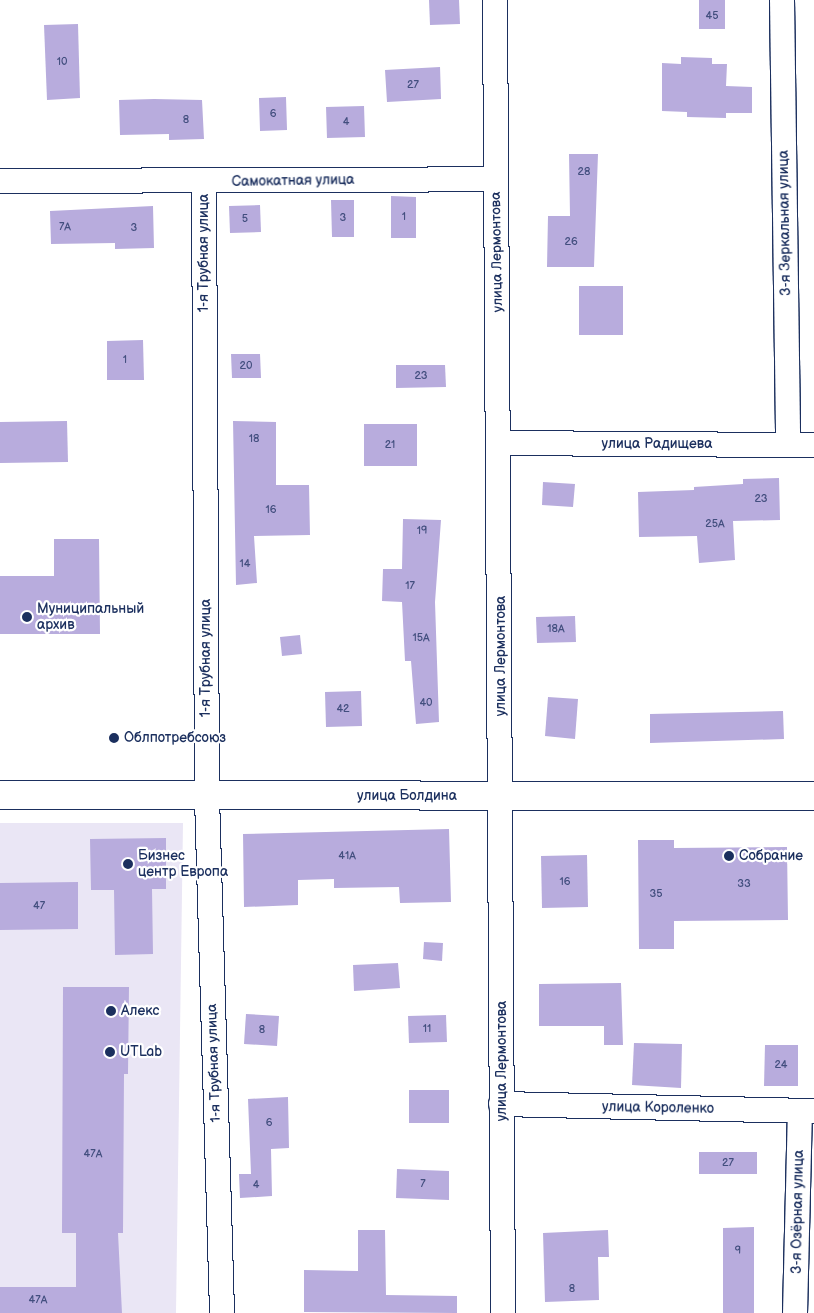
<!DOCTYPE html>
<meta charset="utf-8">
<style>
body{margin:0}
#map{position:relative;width:814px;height:1313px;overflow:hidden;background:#fff;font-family:"Balsamiq Sans",sans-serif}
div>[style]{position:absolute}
.built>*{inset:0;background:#eae6f5}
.building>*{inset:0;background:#b8acdd}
.roads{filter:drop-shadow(1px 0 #1b2f5e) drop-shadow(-1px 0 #1b2f5e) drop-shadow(0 1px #1b2f5e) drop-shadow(0 -1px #1b2f5e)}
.street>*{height:24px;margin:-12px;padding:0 12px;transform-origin:12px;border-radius:12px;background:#fff}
.primary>*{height:28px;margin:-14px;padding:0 14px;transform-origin:14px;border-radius:14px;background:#fff}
.dots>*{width:14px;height:14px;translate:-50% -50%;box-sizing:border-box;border:2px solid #fff;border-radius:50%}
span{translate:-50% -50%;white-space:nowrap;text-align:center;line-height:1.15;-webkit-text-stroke:4.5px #fff;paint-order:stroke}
.number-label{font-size:11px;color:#424e7e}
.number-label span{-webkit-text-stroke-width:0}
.street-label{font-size:14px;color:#1b2f5e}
.poi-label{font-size:14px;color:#1b2f5e}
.left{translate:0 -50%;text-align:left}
</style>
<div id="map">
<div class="built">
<div style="clip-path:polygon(0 823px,183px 823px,176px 1313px,0 1313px)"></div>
</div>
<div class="building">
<div style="clip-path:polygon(429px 0,459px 0,460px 24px,430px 25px)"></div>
<div style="clip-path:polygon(699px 0,725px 0,725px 29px,699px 29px)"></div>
<div style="clip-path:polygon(78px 24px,80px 98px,47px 100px,44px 25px)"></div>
<div style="clip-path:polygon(681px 57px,712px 58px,712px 64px,727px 64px,726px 86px,752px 87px,752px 113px,726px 113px,726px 118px,687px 117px,687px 112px,662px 111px,662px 63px,681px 64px)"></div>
<div style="clip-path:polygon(440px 67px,441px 99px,387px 102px,385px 70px)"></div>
<div style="clip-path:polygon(286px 97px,287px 130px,260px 131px,259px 98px)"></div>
<div style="clip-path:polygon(154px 99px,202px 100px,204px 139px,169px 140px,169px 134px,120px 135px,119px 100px)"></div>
<div style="clip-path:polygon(364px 106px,365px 137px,327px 138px,326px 107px)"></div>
<div style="clip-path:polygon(569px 154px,598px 154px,594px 267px,547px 267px,548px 216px,570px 216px)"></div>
<div style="clip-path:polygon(391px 196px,416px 197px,416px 238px,391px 238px)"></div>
<div style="clip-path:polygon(331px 200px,354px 200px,354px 237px,332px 237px)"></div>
<div style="clip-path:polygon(260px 205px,261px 232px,230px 233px,229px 206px)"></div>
<div style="clip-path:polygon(153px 206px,154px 248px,115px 249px,115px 243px,51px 244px,50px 211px)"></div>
<div style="clip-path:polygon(579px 286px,623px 286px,623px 335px,579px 335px)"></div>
<div style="clip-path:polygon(143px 340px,144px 380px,107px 380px,107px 341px)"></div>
<div style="clip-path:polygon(231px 354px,260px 354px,261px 378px,232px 378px)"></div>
<div style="clip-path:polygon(396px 365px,445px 365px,446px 387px,396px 388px)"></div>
<div style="clip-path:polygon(67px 421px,68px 462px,0 463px,0 422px)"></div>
<div style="clip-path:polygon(233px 421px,276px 422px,276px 485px,309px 485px,310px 535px,254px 536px,257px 583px,236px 585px)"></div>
<div style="clip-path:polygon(364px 424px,417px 424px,417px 466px,364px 466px)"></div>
<div style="clip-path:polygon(779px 478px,780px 520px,733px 521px,735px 560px,699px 563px,697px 536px,639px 537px,638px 492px,694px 490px,694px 487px,743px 484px,743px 479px)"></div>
<div style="clip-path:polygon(543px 482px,575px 484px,573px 507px,542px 505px)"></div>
<div style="clip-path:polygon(403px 519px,441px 520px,435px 602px,439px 722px,416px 724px,411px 661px,405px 661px,402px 602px,382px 601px,383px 569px,402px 569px)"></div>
<div style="clip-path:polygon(54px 539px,99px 539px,100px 634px,0 634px,0 576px,54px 576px)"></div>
<div style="clip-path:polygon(575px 616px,576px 642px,537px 643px,536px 617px)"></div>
<div style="clip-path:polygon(300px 635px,302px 654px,282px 656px,280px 637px)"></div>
<div style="clip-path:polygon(361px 691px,362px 726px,326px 727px,325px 692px)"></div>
<div style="clip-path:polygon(548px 697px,578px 699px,575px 739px,545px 736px)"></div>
<div style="clip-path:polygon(783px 711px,784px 739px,650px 743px,650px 714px)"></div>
<div style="clip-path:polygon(449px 829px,451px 902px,400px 903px,399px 887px,334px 888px,334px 879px,298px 880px,298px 905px,244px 907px,243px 834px)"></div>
<div style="clip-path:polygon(166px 838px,166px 889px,152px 889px,153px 954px,115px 955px,114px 890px,91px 890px,90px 839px)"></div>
<div style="clip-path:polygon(638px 840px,674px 840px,674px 848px,787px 847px,788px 920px,674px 921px,674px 949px,639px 949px)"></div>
<div style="clip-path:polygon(587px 855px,588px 907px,542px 908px,541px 856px)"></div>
<div style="clip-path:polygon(78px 882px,78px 929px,0 930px,0 883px)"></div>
<div style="clip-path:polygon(424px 942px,443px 943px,442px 961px,423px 959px)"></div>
<div style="clip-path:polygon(398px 963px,400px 988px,354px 991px,353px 965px)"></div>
<div style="clip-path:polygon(621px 983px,623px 1045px,604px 1045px,604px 1026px,539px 1026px,539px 984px)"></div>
<div style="clip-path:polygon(63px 987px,129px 987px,128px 1074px,124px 1074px,123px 1233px,118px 1233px,122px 1313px,0 1313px,0 1287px,76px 1287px,76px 1233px,62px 1233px)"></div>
<div style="clip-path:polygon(246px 1014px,279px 1016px,277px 1046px,244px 1044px)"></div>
<div style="clip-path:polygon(446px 1015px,447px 1042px,409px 1043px,408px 1016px)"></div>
<div style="clip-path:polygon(634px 1043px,682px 1044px,681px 1088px,632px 1085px)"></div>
<div style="clip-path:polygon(765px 1045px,798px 1045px,798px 1086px,764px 1086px)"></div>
<div style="clip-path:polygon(409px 1090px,449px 1090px,449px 1123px,409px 1123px)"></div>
<div style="clip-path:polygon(288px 1097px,289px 1148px,271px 1149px,272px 1196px,240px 1198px,239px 1174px,251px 1174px,248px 1099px)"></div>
<div style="clip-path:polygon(699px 1152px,757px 1152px,757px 1174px,699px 1174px)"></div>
<div style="clip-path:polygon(397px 1169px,449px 1171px,449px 1200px,396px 1198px)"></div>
<div style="clip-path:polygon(754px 1227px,754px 1313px,723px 1313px,723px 1228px)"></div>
<div style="clip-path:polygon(358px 1230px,385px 1230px,386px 1295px,457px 1296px,457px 1313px,304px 1312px,304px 1270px,358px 1271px)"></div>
<div style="clip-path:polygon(608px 1230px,609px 1257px,598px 1257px,599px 1300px,545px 1302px,543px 1233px)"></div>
</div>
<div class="roads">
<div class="street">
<div style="left:495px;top:0;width:1313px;rotate:89.65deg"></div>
<div style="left:782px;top:0;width:445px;rotate:89.2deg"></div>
<div style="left:0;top:181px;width:496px;rotate:-0.2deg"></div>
<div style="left:204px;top:182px;width:615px;rotate:89.72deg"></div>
<div style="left:207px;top:797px;width:516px;rotate:88.33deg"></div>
<div style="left:500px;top:443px;width:314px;rotate:0.4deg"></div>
<div style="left:501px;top:1104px;width:313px;rotate:1.3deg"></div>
<div style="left:795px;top:1313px;width:201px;rotate:-88.6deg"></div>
</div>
<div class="primary">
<div style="left:0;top:795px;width:814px;rotate:0.07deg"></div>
</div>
</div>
<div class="dots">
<div style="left:27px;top:617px;background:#1b2f5e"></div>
<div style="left:114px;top:738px;background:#1b2f5e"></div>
<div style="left:729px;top:856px;background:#1b2f5e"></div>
<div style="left:128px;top:864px;background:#1b2f5e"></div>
<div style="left:111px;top:1011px;background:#1b2f5e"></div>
<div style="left:110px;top:1052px;background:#1b2f5e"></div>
</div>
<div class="number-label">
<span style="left:712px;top:16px">45</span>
<span style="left:62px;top:62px">10</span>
<span style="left:413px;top:85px">27</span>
<span style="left:273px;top:114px">6</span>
<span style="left:186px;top:120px">8</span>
<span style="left:346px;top:122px">4</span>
<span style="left:584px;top:172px">28</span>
<span style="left:404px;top:217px">1</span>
<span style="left:343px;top:218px">3</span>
<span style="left:245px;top:219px">5</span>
<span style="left:65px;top:227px">7А</span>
<span style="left:134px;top:228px">3</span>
<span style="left:571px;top:242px">26</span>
<span style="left:125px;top:360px">1</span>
<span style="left:246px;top:366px">20</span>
<span style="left:421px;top:376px">23</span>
<span style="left:254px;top:439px">18</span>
<span style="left:390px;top:445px">21</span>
<span style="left:761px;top:499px">23</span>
<span style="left:271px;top:510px">16</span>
<span style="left:715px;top:524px">25А</span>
<span style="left:422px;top:531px">19</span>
<span style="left:245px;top:564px">14</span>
<span style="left:410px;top:586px">17</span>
<span style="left:556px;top:629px">18А</span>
<span style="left:421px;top:638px">15А</span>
<span style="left:426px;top:703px">40</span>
<span style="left:343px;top:709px">42</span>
<span style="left:347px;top:856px">41А</span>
<span style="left:565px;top:882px">16</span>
<span style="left:744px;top:884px">33</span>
<span style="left:656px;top:894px">35</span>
<span style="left:39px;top:906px">47</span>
<span style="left:427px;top:1029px">11</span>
<span style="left:262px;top:1030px">8</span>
<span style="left:781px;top:1065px">24</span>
<span style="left:269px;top:1123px">6</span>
<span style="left:93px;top:1154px">47А</span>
<span style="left:728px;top:1163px">27</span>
<span style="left:423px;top:1184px">7</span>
<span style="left:256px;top:1185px">4</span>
<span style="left:738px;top:1251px">9</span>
<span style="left:572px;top:1289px">8</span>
<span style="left:38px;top:1300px">47А</span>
</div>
<div class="street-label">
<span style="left:293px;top:181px;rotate:-1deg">Самокатная улица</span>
<span style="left:785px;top:223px;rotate:-91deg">3-я Зеркальная улица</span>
<span style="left:497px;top:252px;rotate:-91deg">улица Лермонтова</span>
<span style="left:204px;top:253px;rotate:-90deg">1-я Трубная улица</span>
<span style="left:657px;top:444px">улица Радищева</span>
<span style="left:501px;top:656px;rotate:-90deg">улица Лермонтова</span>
<span style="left:206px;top:658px;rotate:-90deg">1-я Трубная улица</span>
<span style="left:407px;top:796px">улица Болдина</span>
<span style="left:502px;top:1061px;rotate:-90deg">улица Лермонтова</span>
<span style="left:214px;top:1063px;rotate:-92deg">1-я Трубная улица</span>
<span style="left:658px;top:1108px;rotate:1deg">улица Короленко</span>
<span style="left:798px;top:1212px;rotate:-89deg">3-я Озёрная улица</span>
</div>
<div class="poi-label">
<span class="left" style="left:37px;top:617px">Муниципальный<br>архив</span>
<span class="left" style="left:124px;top:738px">Облпотребсоюз</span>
<span class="left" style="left:138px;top:864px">Бизнес<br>центр Европа</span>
<span class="left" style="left:739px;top:856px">Собрание</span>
<span class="left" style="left:121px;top:1011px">Алекс</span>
<span class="left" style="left:120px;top:1052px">UTLab</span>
</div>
</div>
